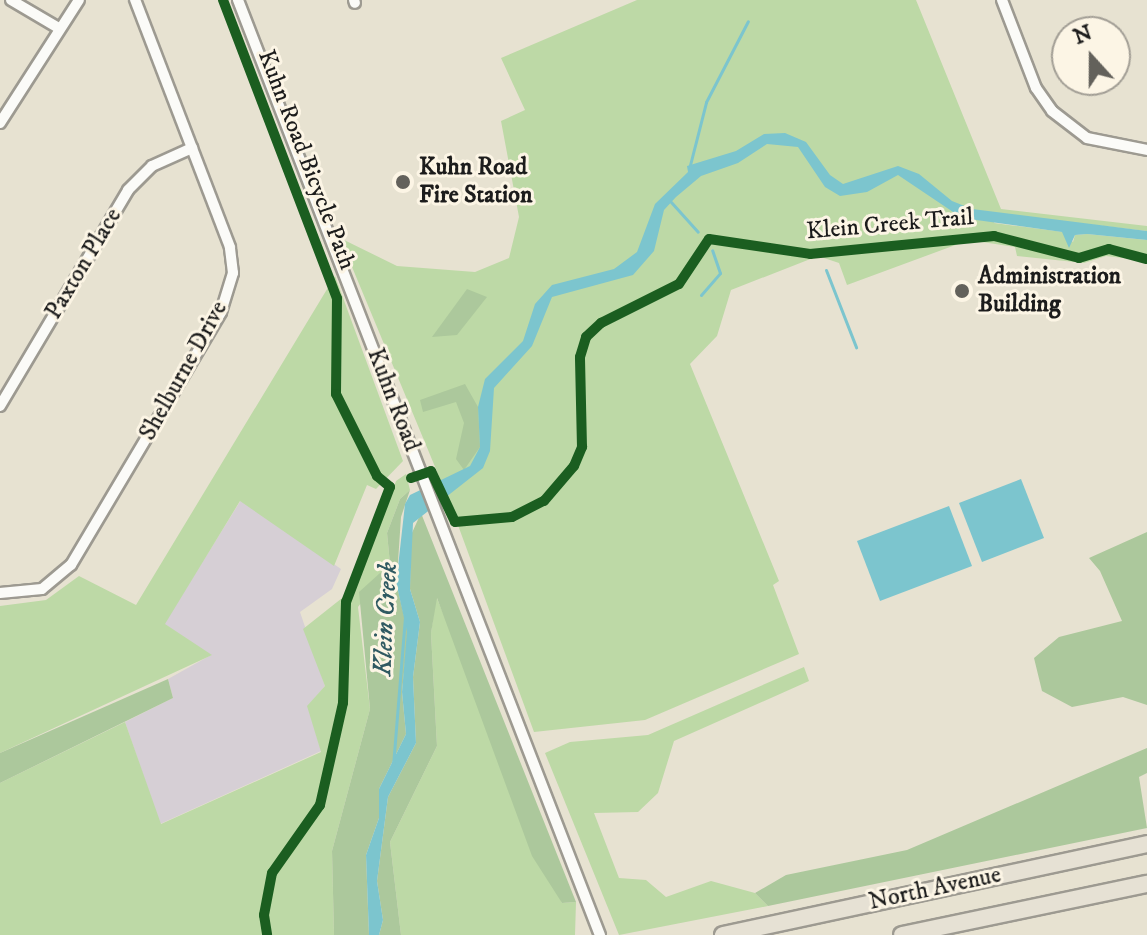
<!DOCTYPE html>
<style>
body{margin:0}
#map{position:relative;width:1147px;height:935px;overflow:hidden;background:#e7e2d1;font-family:"IM FELL DW Pica",serif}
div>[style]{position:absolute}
.industrial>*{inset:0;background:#d6cfd5}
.green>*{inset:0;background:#bdd9a6}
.forest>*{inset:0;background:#acc89c}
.water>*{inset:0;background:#7cc5ce}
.stream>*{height:3px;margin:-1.5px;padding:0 1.5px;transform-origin:1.5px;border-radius:1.5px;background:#7cc5ce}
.roads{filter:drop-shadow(2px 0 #9d9a91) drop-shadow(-2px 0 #9d9a91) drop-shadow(0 2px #9d9a91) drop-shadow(0 -2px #9d9a91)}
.street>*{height:10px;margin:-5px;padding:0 5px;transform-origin:5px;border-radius:5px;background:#fbfbf8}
.primary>*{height:16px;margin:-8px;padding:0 8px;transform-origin:8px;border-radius:8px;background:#e6e1d4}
.cycleway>*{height:10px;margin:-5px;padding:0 5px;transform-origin:5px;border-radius:5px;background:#1b5e20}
.dots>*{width:22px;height:22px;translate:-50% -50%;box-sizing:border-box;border:4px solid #fcf5e5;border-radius:50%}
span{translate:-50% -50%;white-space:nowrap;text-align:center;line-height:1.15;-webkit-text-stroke:6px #fcf5e5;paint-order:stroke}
.street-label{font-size:24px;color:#1c1c1c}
.poi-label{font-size:24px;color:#1c1c1c;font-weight:700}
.left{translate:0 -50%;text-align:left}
.water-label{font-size:26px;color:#305a62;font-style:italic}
.north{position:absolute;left:1051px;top:16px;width:80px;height:80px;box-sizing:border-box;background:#fcf5e5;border:2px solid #a29e95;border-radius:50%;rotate:339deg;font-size:22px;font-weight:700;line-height:32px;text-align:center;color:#1c1c1c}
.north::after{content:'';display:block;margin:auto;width:28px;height:36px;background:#63615b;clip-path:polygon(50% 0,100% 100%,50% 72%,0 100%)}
</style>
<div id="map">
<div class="industrial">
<div style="clip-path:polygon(241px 500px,341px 569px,332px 589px,300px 612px,325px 686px,308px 706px,321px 751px,160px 824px,125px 722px,173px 698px,168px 679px,211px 655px,164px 624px)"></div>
</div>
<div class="green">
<div style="clip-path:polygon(637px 0,916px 0,1001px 209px,1147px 226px,1147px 231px,999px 214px,994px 223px,1063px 232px,1073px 242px,1075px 235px,1087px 234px,1147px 240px,1147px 261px,1106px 256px,1084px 263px,1017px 256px,1015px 247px,969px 240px,847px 285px,839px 263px,818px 256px,731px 290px,717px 336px,690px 364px,779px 581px,773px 585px,799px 654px,645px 720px,534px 732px,448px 498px,340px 238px,397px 266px,475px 272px,509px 258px,519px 217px,501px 121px,525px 110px,501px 58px)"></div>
<div style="clip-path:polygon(335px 276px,403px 461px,376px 489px,367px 485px,334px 566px,240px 501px,165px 624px,212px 655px,0 753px,0 606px,46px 600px,79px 576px,136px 605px)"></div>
<div style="clip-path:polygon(406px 474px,410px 490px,400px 499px,387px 533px,390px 564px,358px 607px,370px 709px,332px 851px,334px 935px,0 935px,0 783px,125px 722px,161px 824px,321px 752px,307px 706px,325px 686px,303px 629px,356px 587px,396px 481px)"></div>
<div style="clip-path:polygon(436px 596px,562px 903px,576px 902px,575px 935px,401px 935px,390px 842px,437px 746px,431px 633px)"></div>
<div style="clip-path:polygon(804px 667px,809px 681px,674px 741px,658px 793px,638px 812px,594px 813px,619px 878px,646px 880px,666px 897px,711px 881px,755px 893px,768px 906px,619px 935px,545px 753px,570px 742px,648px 735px)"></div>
</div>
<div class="forest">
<div style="clip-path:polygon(467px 289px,487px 297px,457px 335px,432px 337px)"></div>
<div style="clip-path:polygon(465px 384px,478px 407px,480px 447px,464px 470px,456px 459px,464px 423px,456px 402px,423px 412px,420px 400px)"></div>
<div style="clip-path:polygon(410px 490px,401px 517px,397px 577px,384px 589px,397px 586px,408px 633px,402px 692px,406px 734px,379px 789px,379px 818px,366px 855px,369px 935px,334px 935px,332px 851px,370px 709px,359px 592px,390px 564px,387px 533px,400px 499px)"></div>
<div style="clip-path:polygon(421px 513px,576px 902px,562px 903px,532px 856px,437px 598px,431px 633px,437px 746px,390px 842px,401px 935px,379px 935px,383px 920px,377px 881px,388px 797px,416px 743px,413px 677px,420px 622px,410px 589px,411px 535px)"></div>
<div style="clip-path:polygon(1147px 532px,1147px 705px,1123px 697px,1072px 707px,1042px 691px,1034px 658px,1059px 637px,1122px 621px,1100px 571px,1089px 558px)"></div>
<div style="clip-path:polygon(168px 679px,173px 698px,0 783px,0 753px)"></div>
<div style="clip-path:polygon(1147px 748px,1147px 773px,1139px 777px,1147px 828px,768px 906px,755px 893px,786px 875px,907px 850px)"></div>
</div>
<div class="water">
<div style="clip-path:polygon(785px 133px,806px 142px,830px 175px,843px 184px,898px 166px,919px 174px,952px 201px,972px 209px,1147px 231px,1147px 240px,1087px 234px,1075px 235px,1069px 248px,1062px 232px,962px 218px,898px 175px,867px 192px,840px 196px,825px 187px,798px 147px,767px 144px,738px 163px,701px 176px,676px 197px,664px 210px,654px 251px,633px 275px,552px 297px,532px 346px,494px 388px,490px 451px,483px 468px,413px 523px,410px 589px,420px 622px,413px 677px,416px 743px,388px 797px,377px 881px,383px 920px,379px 935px,369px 935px,366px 855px,379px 818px,379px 789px,406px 734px,402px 692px,407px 632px,397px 586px,383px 586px,397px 576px,405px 504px,410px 495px,470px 466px,480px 447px,478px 407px,485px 379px,523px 341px,535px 304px,552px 285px,614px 269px,637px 252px,655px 204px,688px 172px,687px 166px,736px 151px,764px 134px)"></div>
<div style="clip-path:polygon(1021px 479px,1044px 538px,982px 562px,959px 503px)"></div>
<div style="clip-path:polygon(949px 506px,972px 566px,880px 601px,857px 541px)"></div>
</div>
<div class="stream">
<div style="left:690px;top:165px;width:65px;rotate:-75.7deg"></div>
<div style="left:706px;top:102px;width:91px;rotate:-62.6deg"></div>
<div style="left:671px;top:202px;width:40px;rotate:48deg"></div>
<div style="left:826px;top:270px;width:83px;rotate:68.7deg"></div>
<div style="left:701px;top:295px;width:29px;rotate:-49deg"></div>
<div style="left:720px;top:273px;width:24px;rotate:-109deg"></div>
<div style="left:393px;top:766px;width:150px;rotate:-85.4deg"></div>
</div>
<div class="roads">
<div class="street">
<div style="left:11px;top:0;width:53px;rotate:30.4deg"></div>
<div style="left:238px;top:0;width:1003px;rotate:68.84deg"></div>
<div style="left:354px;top:0;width:3px;rotate:72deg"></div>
<div style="left:1002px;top:0;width:94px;rotate:68.9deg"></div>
<div style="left:1036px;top:88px;width:28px;rotate:55deg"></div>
<div style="left:1052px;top:111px;width:44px;rotate:37.6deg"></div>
<div style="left:1087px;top:138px;width:61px;rotate:11.3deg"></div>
<div style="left:0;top:123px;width:146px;rotate:-57.3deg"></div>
<div style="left:0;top:406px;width:251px;rotate:-59.3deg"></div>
<div style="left:128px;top:190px;width:34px;rotate:-45deg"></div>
<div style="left:152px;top:166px;width:44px;rotate:-24.2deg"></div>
<div style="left:0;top:593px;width:42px;rotate:-5.4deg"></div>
<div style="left:42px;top:589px;width:38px;rotate:-40deg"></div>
<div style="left:71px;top:565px;width:294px;rotate:-59.3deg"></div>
<div style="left:221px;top:312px;width:41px;rotate:-72.9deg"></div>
<div style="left:233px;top:273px;width:26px;rotate:-97deg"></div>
<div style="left:230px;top:247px;width:265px;rotate:-111deg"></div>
</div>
<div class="primary">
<div style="left:723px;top:935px;width:434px;rotate:-12.1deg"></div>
<div style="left:902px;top:935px;width:250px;rotate:-11.8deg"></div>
</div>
</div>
<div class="cycleway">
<div style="left:223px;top:0;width:319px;rotate:69.1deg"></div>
<div style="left:337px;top:298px;width:96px;rotate:90.6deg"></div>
<div style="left:336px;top:394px;width:92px;rotate:63.4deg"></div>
<div style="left:377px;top:476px;width:17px;rotate:40deg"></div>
<div style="left:390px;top:487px;width:123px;rotate:110.9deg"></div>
<div style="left:346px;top:602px;width:101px;rotate:91.7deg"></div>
<div style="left:343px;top:703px;width:105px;rotate:102.7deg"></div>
<div style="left:320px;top:805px;width:83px;rotate:125.2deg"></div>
<div style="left:272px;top:873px;width:43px;rotate:100.8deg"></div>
<div style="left:264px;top:915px;width:20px;rotate:81deg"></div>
<div style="left:411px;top:478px;width:21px;rotate:-19deg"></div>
<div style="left:431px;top:471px;width:56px;rotate:64.8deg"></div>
<div style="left:455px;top:522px;width:57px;rotate:-5deg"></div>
<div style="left:512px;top:517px;width:36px;rotate:-27deg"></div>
<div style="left:544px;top:501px;width:46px;rotate:-49.4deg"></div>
<div style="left:574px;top:466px;width:21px;rotate:-67deg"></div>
<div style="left:582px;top:447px;width:90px;rotate:-91.3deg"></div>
<div style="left:580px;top:357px;width:21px;rotate:-73deg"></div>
<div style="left:586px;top:337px;width:21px;rotate:-43deg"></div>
<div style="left:601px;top:323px;width:87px;rotate:-26.6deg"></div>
<div style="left:679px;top:284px;width:54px;rotate:-56.3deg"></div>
<div style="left:709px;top:239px;width:102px;rotate:8.4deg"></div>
<div style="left:810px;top:254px;width:185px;rotate:-5.6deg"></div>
<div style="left:994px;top:236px;width:88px;rotate:14.5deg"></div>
<div style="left:1079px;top:258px;width:31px;rotate:-17deg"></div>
<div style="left:1109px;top:249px;width:39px;rotate:15deg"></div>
</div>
<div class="dots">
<div style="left:403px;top:182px;background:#63615b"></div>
<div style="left:962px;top:291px;background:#63615b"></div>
</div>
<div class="street-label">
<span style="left:306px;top:160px;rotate:69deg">Kuhn Road Bicycle Path</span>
<span style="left:890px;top:225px;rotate:-5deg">Klein Creek Trail</span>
<span style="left:84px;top:264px;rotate:-59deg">Paxton Place</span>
<span style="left:184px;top:371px;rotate:-61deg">Shelburne Drive</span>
<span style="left:393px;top:400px;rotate:69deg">Kuhn Road</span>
<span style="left:935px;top:889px;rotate:-12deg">North Avenue</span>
</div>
<div class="poi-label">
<span class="left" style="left:419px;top:182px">Kuhn Road<br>Fire Station</span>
<span class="left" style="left:978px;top:291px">Administration<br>Building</span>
</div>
<div class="water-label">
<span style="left:386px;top:619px;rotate:-87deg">Klein Creek</span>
</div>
<div class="north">N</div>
</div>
